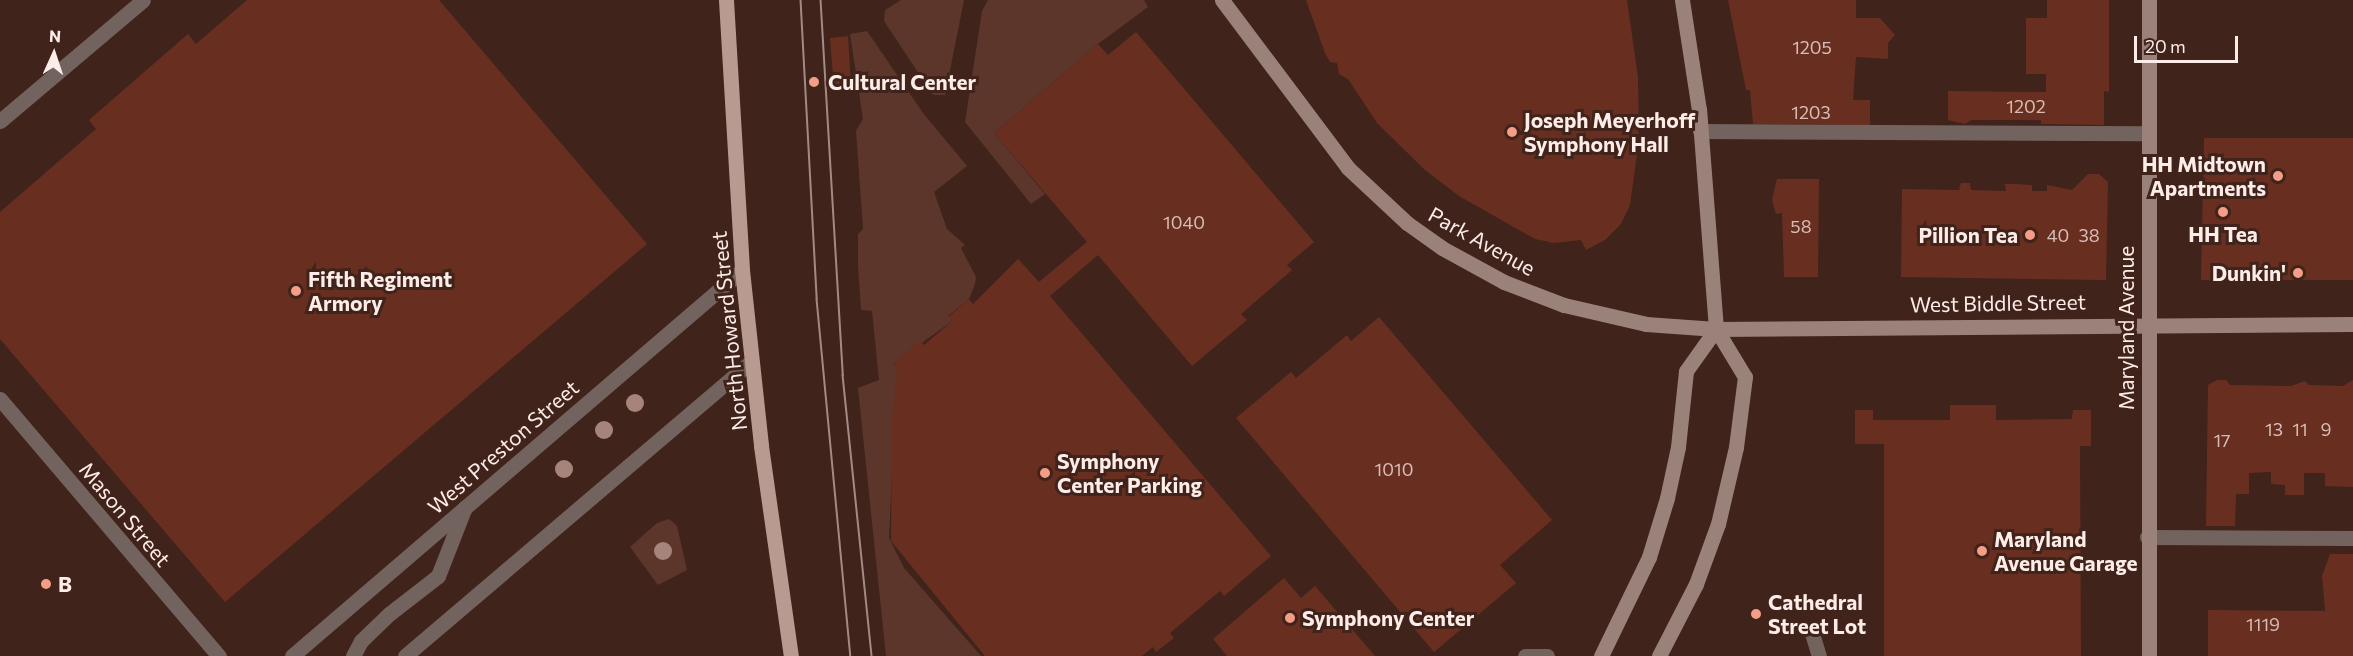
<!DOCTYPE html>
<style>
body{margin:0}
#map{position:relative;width:2353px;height:656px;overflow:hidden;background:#40231b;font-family:Commissioner,sans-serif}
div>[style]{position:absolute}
.green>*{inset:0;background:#5d362b}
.building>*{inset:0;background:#682f21}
.service>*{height:15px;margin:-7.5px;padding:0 7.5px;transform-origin:7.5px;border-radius:7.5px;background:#73635f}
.minor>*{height:15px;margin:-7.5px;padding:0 7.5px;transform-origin:7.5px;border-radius:7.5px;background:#73635f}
.tertiary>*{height:15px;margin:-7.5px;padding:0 7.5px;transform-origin:7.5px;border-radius:7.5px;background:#73635f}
.secondary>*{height:15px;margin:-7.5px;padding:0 7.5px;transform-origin:7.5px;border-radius:7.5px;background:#9a827b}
.primary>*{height:15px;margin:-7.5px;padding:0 7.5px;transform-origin:7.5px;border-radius:7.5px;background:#b99a91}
.tram>*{height:1.5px;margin:-0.75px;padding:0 0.75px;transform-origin:0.75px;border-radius:0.75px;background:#a28b85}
.trees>*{width:18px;height:18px;margin:-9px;border-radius:50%;background:#a7847b}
.dots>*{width:16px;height:16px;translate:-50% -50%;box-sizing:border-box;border:3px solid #40231b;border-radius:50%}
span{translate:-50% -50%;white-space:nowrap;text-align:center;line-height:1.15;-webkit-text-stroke:6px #40231b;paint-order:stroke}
.number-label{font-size:18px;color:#d8bdb6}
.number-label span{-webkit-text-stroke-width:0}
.poi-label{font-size:21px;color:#fdece8;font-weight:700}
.left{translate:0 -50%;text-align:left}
.right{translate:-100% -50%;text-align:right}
.street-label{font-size:21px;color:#fdece8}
.north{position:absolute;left:24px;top:24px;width:60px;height:60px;-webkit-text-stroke:4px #40231b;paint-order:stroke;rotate:3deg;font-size:16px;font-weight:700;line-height:24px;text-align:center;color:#fdece8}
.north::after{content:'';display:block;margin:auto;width:21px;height:27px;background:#fdece8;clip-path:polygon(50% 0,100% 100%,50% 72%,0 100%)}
.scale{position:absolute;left:2134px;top:36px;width:104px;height:27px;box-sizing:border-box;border:3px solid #fdece8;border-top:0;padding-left:8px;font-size:18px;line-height:21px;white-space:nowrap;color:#fdece8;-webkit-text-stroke:4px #40231b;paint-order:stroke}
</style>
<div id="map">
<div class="green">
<div style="clip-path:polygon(901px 0,964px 0,945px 95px,933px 95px,884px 21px,885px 10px)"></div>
<div style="clip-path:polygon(988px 0,1144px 0,1148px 7px,1098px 44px,994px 133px,1045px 194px,1031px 204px,965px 122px,982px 11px)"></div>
<div style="clip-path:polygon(867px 31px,923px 113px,967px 166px,934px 192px,947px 229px,965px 245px,961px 248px,976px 277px,975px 284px,969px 299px,948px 316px,952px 321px,893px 364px,897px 368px,889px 538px,904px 568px,981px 656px,886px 656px,858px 388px,879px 380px,872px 311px,861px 310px,858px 265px,858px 234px,863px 229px,856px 131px,863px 119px,850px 34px)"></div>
<div style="clip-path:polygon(669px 519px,677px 526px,687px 570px,658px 585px,630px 547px,657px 523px)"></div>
</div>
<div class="building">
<div style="clip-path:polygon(247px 0,439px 0,647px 244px,225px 602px,0 339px,0 212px,96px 129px,89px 120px,188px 34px,196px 44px)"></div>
<div style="clip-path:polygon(1306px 0,1627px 0,1638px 77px,1639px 140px,1630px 205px,1621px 224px,1605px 240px,1586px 250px,1581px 240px,1554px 243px,1535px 239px,1459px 196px,1425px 170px,1377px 123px,1348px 79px,1339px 74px,1337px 63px,1330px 62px,1325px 53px)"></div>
<div style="clip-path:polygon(1728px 0,1856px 0,1856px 18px,1880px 18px,1895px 35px,1888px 43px,1888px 59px,1856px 57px,1853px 100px,1870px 100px,1870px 125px,1753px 124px,1750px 90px,1746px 90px)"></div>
<div style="clip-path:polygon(2047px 0,2109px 0,2109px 92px,2104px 91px,2104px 125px,2041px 124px,2041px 120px,1971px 120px,1965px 124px,1948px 120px,1948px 91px,2046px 92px,2046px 74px,2026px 74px,2026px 18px,2047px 18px)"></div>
<div style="clip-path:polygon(1136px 32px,1314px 242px,1287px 265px,1292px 270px,1241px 314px,1247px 320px,1192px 366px,1098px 255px,1050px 296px,1271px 556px,1224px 596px,1220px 591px,1170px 633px,1174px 638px,1156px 652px,1153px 647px,1142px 656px,985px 656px,891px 541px,892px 417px,897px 368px,893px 364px,920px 340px,924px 345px,952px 321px,948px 317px,969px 299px,973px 304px,1018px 259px,1039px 282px,1087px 242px,994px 133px,1098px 44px,1108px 55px)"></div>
<div style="clip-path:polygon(848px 36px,851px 87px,834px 87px,830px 38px)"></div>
<div style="clip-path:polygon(2204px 138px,2353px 138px,2353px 280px,2201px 280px)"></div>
<div style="clip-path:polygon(2088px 174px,2099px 174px,2108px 182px,2106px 280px,1901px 277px,1902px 189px,1959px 190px,1961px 183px,1970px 183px,1971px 190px,2006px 191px,2005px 184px,2016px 184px,2032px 185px,2032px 191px,2047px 191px,2047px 185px,2072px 190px)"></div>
<div style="clip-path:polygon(1777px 179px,1819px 179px,1818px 277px,1784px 277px,1782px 213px,1776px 214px,1772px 200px)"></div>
<div style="clip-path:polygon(1379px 317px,1552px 520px,1500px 565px,1516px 583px,1434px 652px,1236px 418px,1291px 372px,1296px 378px,1347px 335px,1351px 341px)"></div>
<div style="clip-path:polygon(2217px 380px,2226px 380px,2230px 385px,2291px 386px,2305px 381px,2309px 385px,2343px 386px,2353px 380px,2353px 487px,2325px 486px,2325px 473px,2304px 473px,2304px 495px,2285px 495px,2285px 485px,2271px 484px,2271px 472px,2249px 473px,2249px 494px,2236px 494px,2235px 526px,2206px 526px,2208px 385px)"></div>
<div style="clip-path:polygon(1950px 405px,1996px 405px,1996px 420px,2072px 419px,2073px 410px,2091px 410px,2091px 446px,2080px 446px,2081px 656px,1884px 656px,1884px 444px,1855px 444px,1855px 410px,1873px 410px,1873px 420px,1950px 420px)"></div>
<div style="clip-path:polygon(2330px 554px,2353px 554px,2353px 656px,2208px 656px,2208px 610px,2325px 611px,2322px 576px)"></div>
<div style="clip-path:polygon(1284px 578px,1301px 598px,1315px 586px,1375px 656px,1227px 656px,1213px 639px)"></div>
</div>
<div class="service">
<div style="left:0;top:121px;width:187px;rotate:-40.2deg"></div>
<div style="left:1700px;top:131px;width:448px;rotate:0.3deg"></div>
<div style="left:2147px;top:537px;width:206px;rotate:0.3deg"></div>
<div style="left:353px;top:656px;width:17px;rotate:-62deg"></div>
<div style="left:361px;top:641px;width:39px;rotate:-44deg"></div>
<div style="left:389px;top:614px;width:62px;rotate:-37.8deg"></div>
<div style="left:438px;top:576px;width:74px;rotate:-68.6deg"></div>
<div style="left:1525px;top:656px;width:22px"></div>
</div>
<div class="minor">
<div style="left:0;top:399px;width:338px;rotate:49.6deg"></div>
<div style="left:1811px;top:630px;width:27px;rotate:73deg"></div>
</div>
<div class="tertiary">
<div style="left:292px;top:656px;width:593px;rotate:-40.62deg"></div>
<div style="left:405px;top:656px;width:455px;rotate:-40.4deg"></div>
</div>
<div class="secondary">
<div style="left:1222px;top:0;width:210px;rotate:53.1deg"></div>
<div style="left:1348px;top:168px;width:81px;rotate:43deg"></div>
<div style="left:1407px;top:223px;width:43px;rotate:35.5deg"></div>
<div style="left:1442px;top:248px;width:71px;rotate:28.7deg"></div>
<div style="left:1504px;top:282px;width:64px;rotate:21deg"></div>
<div style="left:1564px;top:305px;width:84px;rotate:13deg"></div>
<div style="left:1646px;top:324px;width:70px;rotate:4.1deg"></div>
<div style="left:1716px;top:329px;width:637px;rotate:-0.45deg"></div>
<div style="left:1601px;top:656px;width:110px;rotate:-64.1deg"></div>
<div style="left:1649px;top:557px;width:62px;rotate:-73deg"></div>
<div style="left:1667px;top:498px;width:52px;rotate:-77.8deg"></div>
<div style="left:1678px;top:447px;width:76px;rotate:-84deg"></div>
<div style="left:1686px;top:371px;width:52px;rotate:-54.5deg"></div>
<div style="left:1659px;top:656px;width:81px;rotate:-62.8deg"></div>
<div style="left:1696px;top:584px;width:64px;rotate:-69.9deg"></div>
<div style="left:1718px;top:524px;width:79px;rotate:-76.8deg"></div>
<div style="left:1736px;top:447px;width:71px;rotate:-82.7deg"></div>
<div style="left:1745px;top:377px;width:56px;rotate:-121.1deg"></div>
<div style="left:1716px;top:329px;width:220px;rotate:-94.4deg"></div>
<div style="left:1699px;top:110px;width:111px;rotate:-98.8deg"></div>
<div style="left:2149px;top:656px;width:656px;rotate:-90deg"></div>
</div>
<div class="primary">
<div style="left:726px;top:0;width:270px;rotate:86.6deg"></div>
<div style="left:742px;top:270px;width:177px;rotate:83.8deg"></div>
<div style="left:761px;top:446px;width:212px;rotate:81.9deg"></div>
</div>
<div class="tram">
<div style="left:801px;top:0;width:299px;rotate:86.9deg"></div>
<div style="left:817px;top:299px;width:359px;rotate:84.6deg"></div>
<div style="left:821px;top:0;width:376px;rotate:86.6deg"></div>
<div style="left:843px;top:375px;width:282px;rotate:84.1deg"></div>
</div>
<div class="trees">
<div style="left:635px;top:403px"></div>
<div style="left:604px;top:430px"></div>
<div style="left:564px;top:469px"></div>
<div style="left:663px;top:551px"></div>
</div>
<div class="dots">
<div style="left:814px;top:82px;background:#f49e87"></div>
<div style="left:1512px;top:132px;background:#f49e87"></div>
<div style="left:2278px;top:176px;background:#f49e87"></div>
<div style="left:2223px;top:212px;background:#f49e87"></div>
<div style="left:2030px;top:235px;background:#f49e87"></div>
<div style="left:2298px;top:273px;background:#f49e87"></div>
<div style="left:296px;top:291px;background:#f49e87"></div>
<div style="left:1045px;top:473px;background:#f49e87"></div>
<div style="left:1982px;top:551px;background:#f49e87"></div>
<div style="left:46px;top:584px;background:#f49e87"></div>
<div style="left:1756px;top:614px;background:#f49e87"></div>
<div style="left:1290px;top:618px;background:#f49e87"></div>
</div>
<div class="number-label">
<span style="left:1812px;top:47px">1205</span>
<span style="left:2026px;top:106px">1202</span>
<span style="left:1811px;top:112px">1203</span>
<span style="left:1184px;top:222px">1040</span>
<span style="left:1801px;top:226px">58</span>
<span style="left:2058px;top:235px">40</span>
<span style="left:2089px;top:235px">38</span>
<span style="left:2274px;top:429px">13</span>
<span style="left:2300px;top:429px">11</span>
<span style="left:2326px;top:429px">9</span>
<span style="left:2222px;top:440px">17</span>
<span style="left:1394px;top:469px">1010</span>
<span style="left:2263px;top:624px">1119</span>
</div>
<div class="poi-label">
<span class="left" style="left:828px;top:82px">Cultural Center</span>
<span class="left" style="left:1524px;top:132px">Joseph Meyerhoff<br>Symphony Hall</span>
<span class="right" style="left:2266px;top:176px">HH Midtown<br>Apartments</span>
<span style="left:2223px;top:234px">HH Tea</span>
<span class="right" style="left:2018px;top:235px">Pillion Tea</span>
<span class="right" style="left:2286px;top:273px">Dunkin'</span>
<span class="left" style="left:308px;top:291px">Fifth Regiment<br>Armory</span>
<span class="left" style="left:1057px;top:473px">Symphony<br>Center Parking</span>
<span class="left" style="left:1994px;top:551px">Maryland<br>Avenue Garage</span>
<span class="left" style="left:58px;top:584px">B</span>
<span class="left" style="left:1768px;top:614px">Cathedral<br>Street Lot</span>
<span class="left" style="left:1302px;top:618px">Symphony Center</span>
</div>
<div class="street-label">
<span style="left:1482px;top:241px;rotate:29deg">Park Avenue</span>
<span style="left:1998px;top:303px;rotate:-1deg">West Biddle Street</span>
<span style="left:2126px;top:328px;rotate:-90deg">Maryland Avenue</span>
<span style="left:729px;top:331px;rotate:-96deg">North Howard Street</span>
<span style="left:503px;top:447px;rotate:-41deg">West Preston Street</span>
<span style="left:125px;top:514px;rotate:50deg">Mason Street</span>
</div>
<div class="north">N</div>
<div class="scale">20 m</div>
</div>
